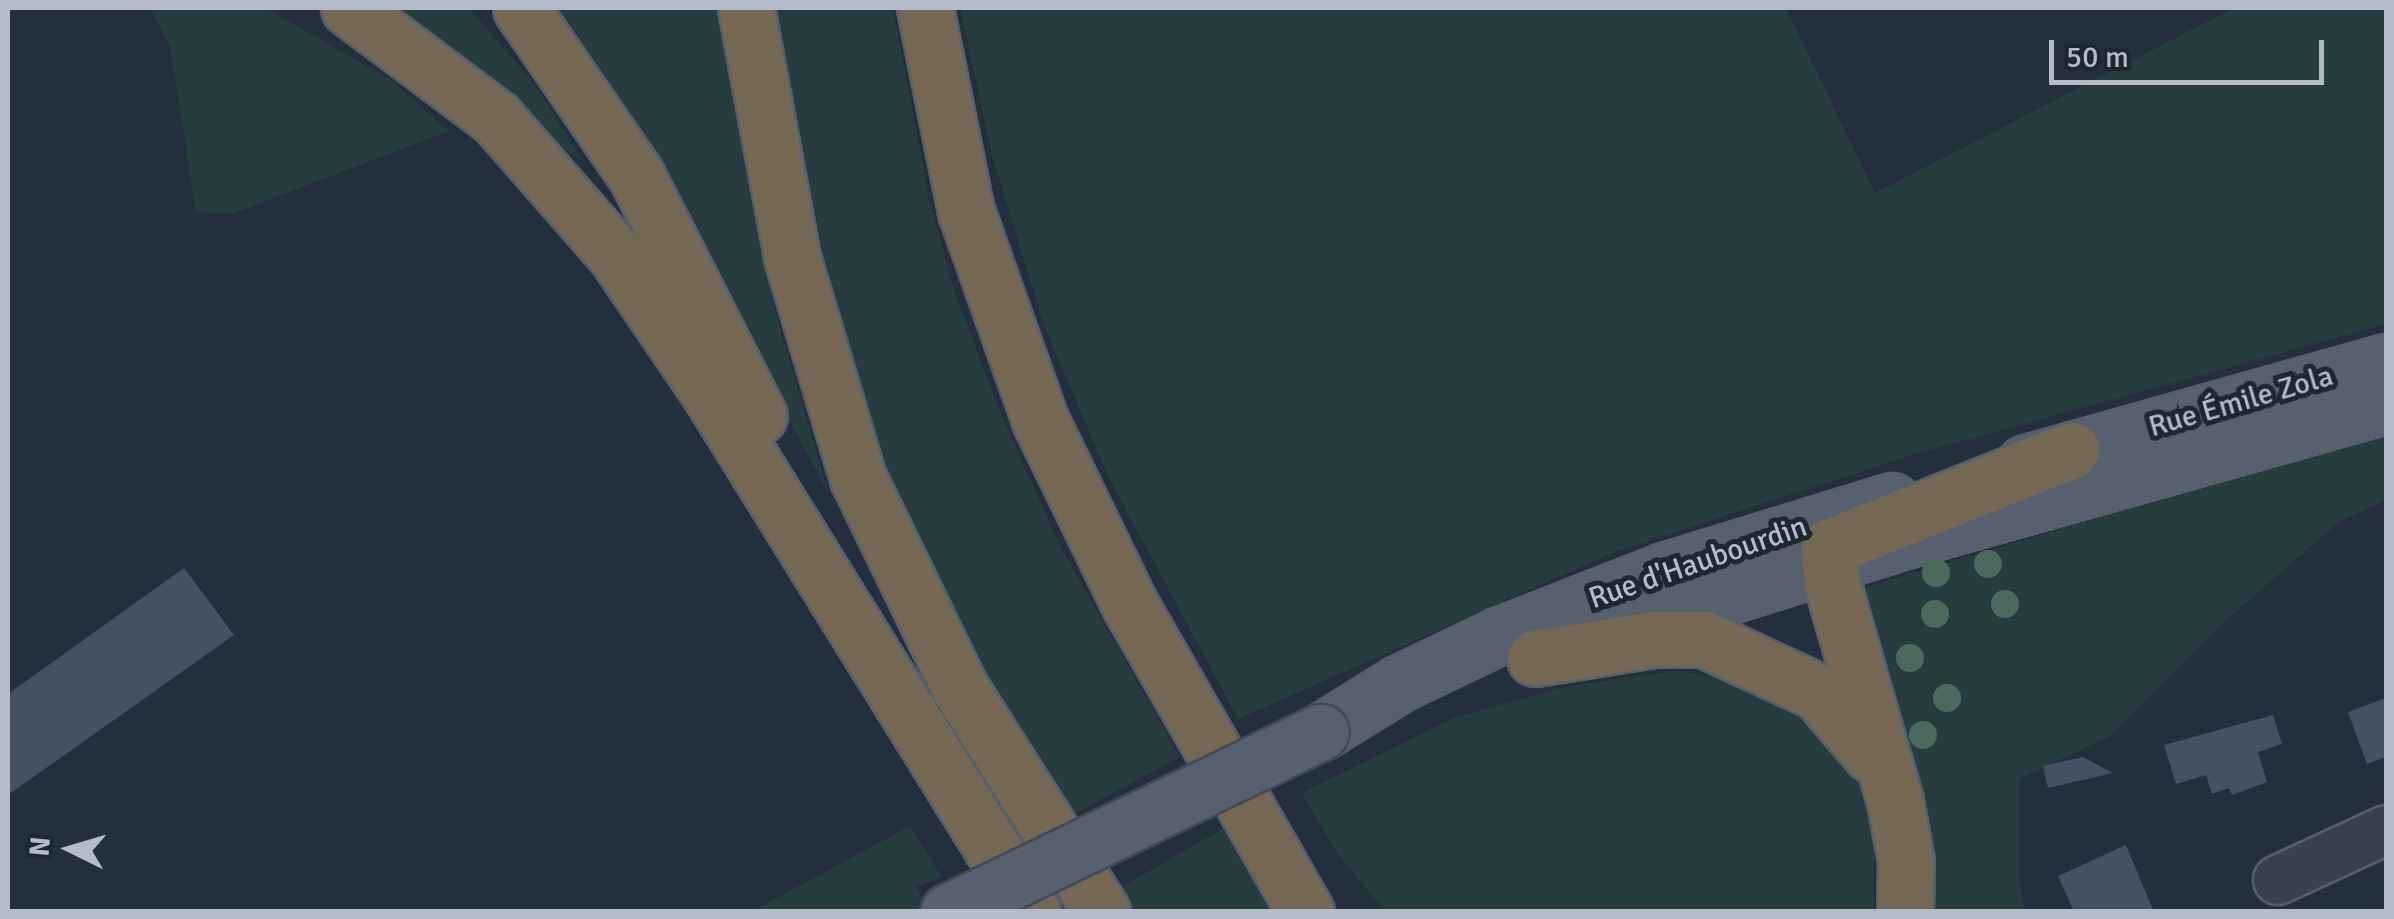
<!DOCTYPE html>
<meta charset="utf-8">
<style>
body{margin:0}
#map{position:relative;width:2394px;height:919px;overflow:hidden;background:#242f3e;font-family:Signika,sans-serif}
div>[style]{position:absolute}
.green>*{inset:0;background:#263c3f}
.building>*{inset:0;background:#455162}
.roads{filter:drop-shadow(2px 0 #565f6c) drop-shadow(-2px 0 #565f6c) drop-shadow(0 2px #565f6c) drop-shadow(0 -2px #565f6c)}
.minor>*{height:48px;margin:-24px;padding:0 24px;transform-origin:24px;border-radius:24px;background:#38414e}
.major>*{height:55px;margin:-27.5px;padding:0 27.5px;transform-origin:27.5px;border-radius:27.5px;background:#56606e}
.highway>*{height:55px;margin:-27.5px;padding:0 27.5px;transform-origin:27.5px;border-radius:27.5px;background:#746855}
.bridges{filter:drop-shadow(2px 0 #414a57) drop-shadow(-2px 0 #414a57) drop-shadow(0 2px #414a57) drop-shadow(0 -2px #414a57)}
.major-bridge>*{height:55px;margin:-27.5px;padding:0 27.5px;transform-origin:27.5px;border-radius:27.5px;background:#56606e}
.trees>*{width:28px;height:28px;margin:-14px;border-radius:50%;background:#4b6a5d}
span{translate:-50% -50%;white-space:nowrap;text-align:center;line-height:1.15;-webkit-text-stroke:10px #1d2633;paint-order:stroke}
.street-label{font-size:30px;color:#b4bcc9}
.frame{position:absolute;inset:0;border:10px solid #b4bcc9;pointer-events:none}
.north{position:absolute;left:20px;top:799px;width:100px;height:100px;-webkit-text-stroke:8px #1d2633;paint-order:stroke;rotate:275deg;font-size:28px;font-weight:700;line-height:40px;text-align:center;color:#b4bcc9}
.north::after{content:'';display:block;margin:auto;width:35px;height:45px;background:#b4bcc9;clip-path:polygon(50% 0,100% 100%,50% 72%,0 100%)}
.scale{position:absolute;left:2049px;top:40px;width:275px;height:45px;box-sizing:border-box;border:5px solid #b4bcc9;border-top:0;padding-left:12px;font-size:30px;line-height:35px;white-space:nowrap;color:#b4bcc9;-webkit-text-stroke:8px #1d2633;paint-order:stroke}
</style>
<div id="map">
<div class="green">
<div style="clip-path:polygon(150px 8px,265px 8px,388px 78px,449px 131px,232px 214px,196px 212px,170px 46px)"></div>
<div style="clip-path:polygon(398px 8px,469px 8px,536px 86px,582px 160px,544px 138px,468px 59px)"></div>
<div style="clip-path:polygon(543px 8px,719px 8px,775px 311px,830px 498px,676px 201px)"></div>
<div style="clip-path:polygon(776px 8px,893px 8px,929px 198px,954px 290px,1000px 412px,1060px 546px,1180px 757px,1066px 818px,1022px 751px,903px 514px,865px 406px,822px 246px)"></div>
<div style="clip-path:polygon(960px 8px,1786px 8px,1875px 193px,2234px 8px,2386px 8px,2386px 324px,1915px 454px,1617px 551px,1238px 719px,1108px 476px,1044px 325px,992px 155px)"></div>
<div style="clip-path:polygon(2386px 432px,2386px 500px,2339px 522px,2227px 619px,2111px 736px,2019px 779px,2018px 876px,2025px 911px,1925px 911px,1856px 590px)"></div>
<div style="clip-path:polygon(1677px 671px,1779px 688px,1847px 760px,1875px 818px,1873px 911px,1385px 911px,1337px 853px,1302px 793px,1453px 718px,1570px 686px)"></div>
<div style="clip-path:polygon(910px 826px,941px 876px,916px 887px,927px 911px,751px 912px)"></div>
<div style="clip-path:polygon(1226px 827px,1281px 911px,1130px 911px,1113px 892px)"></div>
</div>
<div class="building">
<div style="clip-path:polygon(184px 568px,234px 635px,8px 795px,8px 694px)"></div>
<div style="clip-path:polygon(2386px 698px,2386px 757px,2367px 764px,2348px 712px)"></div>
<div style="clip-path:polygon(2273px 715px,2282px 744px,2258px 752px,2267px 782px,2232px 795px,2229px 788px,2212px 794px,2206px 775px,2176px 784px,2164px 745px)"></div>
<div style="clip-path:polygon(2083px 757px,2113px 773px,2048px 788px,2043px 766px)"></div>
<div style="clip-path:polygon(2126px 845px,2154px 912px,2074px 912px,2058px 876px)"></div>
</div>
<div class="roads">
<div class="minor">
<div style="left:2278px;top:880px;width:119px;rotate:-24.8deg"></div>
</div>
<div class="major">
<div style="left:2026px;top:463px;width:374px;rotate:-15.7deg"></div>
<div style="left:1603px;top:635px;width:317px;rotate:-17.5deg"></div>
<div style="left:1905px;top:540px;width:500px;rotate:-15.7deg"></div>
<div style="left:1321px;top:732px;width:93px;rotate:-31.8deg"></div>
<div style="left:1400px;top:683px;width:111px;rotate:-25.6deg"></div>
<div style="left:1500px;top:635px;width:176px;rotate:-21.3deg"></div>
<div style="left:1664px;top:571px;width:238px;rotate:-17.1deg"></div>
</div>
<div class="highway">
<div style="left:349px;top:8px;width:184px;rotate:36.8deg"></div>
<div style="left:496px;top:118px;width:182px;rotate:48.8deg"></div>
<div style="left:616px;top:255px;width:169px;rotate:55.8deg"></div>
<div style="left:711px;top:395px;width:609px;rotate:58.16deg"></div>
<div style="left:521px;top:8px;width:205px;rotate:55.5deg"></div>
<div style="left:637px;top:177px;width:268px;rotate:63deg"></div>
<div style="left:746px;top:8px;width:253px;rotate:79.5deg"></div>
<div style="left:792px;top:257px;width:231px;rotate:73.4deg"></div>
<div style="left:858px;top:478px;width:233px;rotate:64.1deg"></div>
<div style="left:960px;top:688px;width:265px;rotate:57.6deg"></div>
<div style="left:925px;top:8px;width:207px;rotate:78.6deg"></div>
<div style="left:966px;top:211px;width:222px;rotate:70.5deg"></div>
<div style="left:1040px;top:420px;width:206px;rotate:64.1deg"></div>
<div style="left:1130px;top:605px;width:354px;rotate:60.2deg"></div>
<div style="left:1535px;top:658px;width:121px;rotate:-9.1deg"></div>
<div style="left:1654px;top:639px;width:50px"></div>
<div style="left:1704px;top:639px;width:126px;rotate:24.9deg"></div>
<div style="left:1818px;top:692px;width:82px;rotate:49.5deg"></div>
<div style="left:1905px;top:912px;width:51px;rotate:-88.9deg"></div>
<div style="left:1906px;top:861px;width:61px;rotate:-100.4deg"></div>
<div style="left:1895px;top:801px;width:227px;rotate:-106.1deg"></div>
<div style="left:1832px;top:583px;width:36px;rotate:-95deg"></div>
<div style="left:1829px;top:547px;width:261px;rotate:-21.8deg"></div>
</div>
</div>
<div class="bridges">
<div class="major-bridge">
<div style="left:948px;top:912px;width:414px;rotate:-25.8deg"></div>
</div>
</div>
<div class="trees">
<div style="left:1988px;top:564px"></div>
<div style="left:1936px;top:573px"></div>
<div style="left:2005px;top:604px"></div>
<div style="left:1935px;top:614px"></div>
<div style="left:1910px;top:658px"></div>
<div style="left:1947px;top:698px"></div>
<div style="left:1923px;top:735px"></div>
</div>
<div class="street-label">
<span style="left:2241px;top:402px;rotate:-16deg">Rue Émile Zola</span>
<span style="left:1698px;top:563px;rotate:-19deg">Rue d'Haubourdin</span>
</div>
<div class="frame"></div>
<div class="north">N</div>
<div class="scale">50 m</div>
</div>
